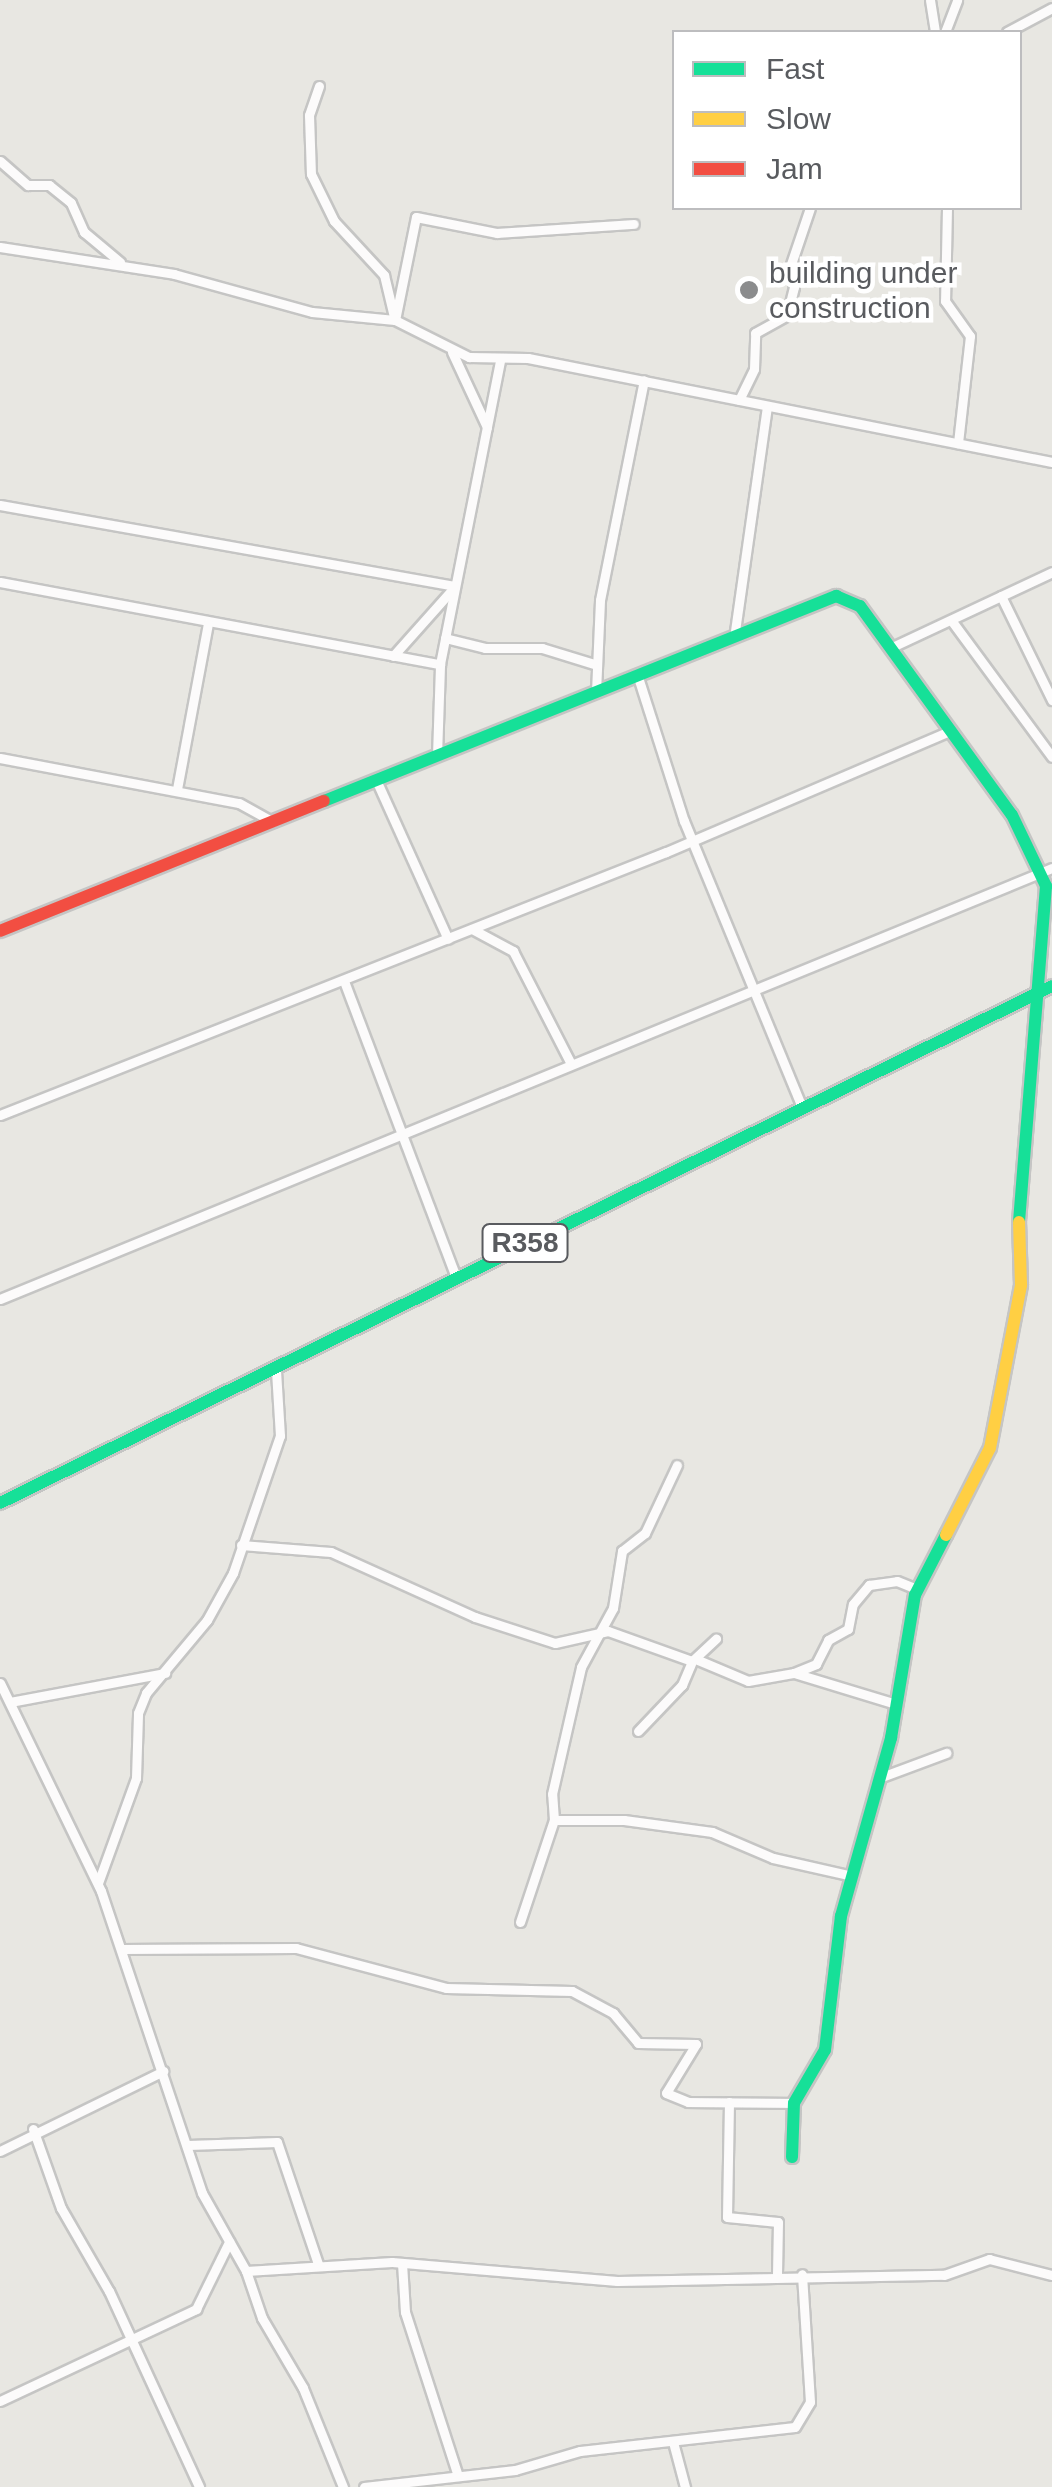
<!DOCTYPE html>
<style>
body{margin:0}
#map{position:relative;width:1052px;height:2487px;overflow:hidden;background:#e8e7e2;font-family:Arial,sans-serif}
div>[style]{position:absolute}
.roads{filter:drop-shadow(2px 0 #c5c5c4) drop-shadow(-2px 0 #c5c5c4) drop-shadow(0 2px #c5c5c4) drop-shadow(0 -2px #c5c5c4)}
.street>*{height:9px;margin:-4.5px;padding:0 4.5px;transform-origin:4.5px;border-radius:4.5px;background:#fcfbfb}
.fast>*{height:12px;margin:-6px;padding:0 6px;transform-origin:6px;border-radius:6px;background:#16e098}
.slow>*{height:12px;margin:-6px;padding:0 6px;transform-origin:6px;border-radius:6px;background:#ffcf43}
.jam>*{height:12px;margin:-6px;padding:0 6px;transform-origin:6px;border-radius:6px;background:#f24e42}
.dots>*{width:28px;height:28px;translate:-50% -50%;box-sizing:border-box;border:5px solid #fff;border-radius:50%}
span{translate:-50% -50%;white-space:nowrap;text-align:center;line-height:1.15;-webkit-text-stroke:9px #fff;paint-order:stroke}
.shield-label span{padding:2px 8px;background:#fff;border:2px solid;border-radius:8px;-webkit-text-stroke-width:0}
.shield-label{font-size:28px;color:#595b5f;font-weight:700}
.poi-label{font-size:30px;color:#595b5f}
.left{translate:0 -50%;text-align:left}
.legend{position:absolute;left:672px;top:30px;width:350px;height:180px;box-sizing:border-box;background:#fff;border:2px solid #bdbdbf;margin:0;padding:12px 18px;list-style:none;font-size:30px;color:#595b5f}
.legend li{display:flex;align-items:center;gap:20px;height:50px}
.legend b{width:50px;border:2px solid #bdbdbf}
</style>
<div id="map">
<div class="roads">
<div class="street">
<div style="left:930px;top:0;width:32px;rotate:81deg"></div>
<div style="left:945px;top:32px;width:34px;rotate:-69deg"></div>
<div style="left:1007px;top:32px;width:51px;rotate:-28.1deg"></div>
<div style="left:319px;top:86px;width:31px;rotate:109deg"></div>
<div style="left:309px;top:115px;width:59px;rotate:88.1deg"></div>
<div style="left:311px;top:174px;width:52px;rotate:63.9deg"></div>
<div style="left:334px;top:221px;width:74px;rotate:47.2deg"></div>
<div style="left:384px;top:275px;width:43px;rotate:76.6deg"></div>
<div style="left:0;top:161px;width:37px;rotate:41deg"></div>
<div style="left:28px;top:185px;width:21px"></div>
<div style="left:49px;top:185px;width:28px;rotate:39deg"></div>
<div style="left:71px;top:203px;width:32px;rotate:66deg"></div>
<div style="left:84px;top:232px;width:47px;rotate:39.8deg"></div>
<div style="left:947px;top:208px;width:93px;rotate:91.2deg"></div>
<div style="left:945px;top:301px;width:43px;rotate:54.5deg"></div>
<div style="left:970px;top:336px;width:108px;rotate:96.4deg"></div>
<div style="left:0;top:247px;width:176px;rotate:8.8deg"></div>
<div style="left:174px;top:274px;width:143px;rotate:15.4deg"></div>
<div style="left:312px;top:312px;width:83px;rotate:5.5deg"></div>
<div style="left:395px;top:320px;width:83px;rotate:26.6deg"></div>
<div style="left:469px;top:357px;width:59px;rotate:1deg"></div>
<div style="left:528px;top:358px;width:534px;rotate:11.23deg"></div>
<div style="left:395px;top:320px;width:105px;rotate:-78.5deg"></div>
<div style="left:416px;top:217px;width:83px;rotate:11.2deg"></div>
<div style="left:497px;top:233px;width:137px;rotate:-3.8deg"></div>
<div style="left:452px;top:352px;width:83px;rotate:65deg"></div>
<div style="left:739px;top:400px;width:34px;rotate:-64deg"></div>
<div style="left:754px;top:369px;width:36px;rotate:-88deg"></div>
<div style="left:755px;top:333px;width:37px;rotate:-29deg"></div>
<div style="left:787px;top:315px;width:29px;rotate:-76deg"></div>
<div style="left:794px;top:287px;width:20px;rotate:-101deg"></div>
<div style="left:790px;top:267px;width:62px;rotate:-71.3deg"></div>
<div style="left:0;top:505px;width:460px;rotate:10.1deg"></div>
<div style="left:0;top:582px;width:448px;rotate:10.6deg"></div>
<div style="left:1001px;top:596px;width:116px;rotate:63.9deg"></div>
<div style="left:951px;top:620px;width:170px;rotate:53.6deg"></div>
<div style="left:735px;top:631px;width:226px;rotate:-81.9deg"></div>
<div style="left:445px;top:638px;width:41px;rotate:14deg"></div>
<div style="left:485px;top:648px;width:57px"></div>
<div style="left:542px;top:648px;width:54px;rotate:17.1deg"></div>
<div style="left:890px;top:648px;width:179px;rotate:-25.1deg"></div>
<div style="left:393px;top:656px;width:87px;rotate:-48.3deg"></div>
<div style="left:637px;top:674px;width:154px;rotate:72.3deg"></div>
<div style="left:684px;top:821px;width:309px;rotate:67.6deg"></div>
<div style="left:596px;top:692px;width:92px;rotate:-87.5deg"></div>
<div style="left:600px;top:600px;width:224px;rotate:-78.7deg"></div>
<div style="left:437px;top:756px;width:92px;rotate:-88.1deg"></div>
<div style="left:440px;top:664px;width:309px;rotate:-78.8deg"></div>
<div style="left:0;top:758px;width:243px;rotate:10.7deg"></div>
<div style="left:239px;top:803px;width:39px;rotate:29deg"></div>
<div style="left:377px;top:782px;width:172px;rotate:65.7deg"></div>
<div style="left:177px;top:789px;width:168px;rotate:-79.4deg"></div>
<div style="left:472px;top:929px;width:47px;rotate:28.2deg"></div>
<div style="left:513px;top:951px;width:127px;rotate:62.8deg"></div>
<div style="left:344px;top:981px;width:314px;rotate:69.3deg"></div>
<div style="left:0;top:1115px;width:716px;rotate:-21.55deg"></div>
<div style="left:666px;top:852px;width:308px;rotate:-23.1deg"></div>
<div style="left:0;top:1299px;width:1137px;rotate:-22.28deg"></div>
<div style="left:241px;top:1545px;width:90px;rotate:4.4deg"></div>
<div style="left:331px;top:1552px;width:158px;rotate:24.3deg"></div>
<div style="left:475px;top:1617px;width:84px;rotate:18deg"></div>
<div style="left:555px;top:1643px;width:54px;rotate:-12.8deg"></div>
<div style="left:608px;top:1631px;width:89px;rotate:19.7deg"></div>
<div style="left:692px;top:1661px;width:33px;rotate:-43deg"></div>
<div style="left:698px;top:1660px;width:54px;rotate:22.8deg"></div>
<div style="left:748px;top:1681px;width:47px;rotate:-9.9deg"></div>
<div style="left:794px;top:1673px;width:107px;rotate:16.9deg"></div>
<div style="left:794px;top:1673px;width:24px;rotate:-22deg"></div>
<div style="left:816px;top:1664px;width:27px;rotate:-63deg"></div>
<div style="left:828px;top:1640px;width:23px;rotate:-29deg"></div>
<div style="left:848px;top:1629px;width:25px;rotate:-79deg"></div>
<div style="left:853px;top:1604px;width:25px;rotate:-50deg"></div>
<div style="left:869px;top:1585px;width:28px;rotate:-8deg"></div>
<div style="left:897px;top:1581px;width:22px;rotate:22deg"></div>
<div style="left:0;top:1683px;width:231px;rotate:64.1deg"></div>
<div style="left:101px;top:1891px;width:318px;rotate:71.5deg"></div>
<div style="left:202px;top:2193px;width:90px;rotate:60.6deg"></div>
<div style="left:246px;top:2271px;width:50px;rotate:71.2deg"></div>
<div style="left:262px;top:2318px;width:81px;rotate:59.6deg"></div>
<div style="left:303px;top:2388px;width:107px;rotate:68deg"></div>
<div style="left:10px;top:1702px;width:158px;rotate:-10.6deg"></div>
<div style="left:638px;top:1731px;width:64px;rotate:-46.3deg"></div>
<div style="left:682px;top:1685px;width:26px;rotate:-67deg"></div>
<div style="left:879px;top:1778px;width:72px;rotate:-20.5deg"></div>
<div style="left:554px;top:1820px;width:26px;rotate:-94deg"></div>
<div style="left:552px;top:1794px;width:130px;rotate:-77.1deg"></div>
<div style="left:581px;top:1667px;width:67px;rotate:-61.5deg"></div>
<div style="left:613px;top:1608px;width:58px;rotate:-81deg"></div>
<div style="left:622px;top:1551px;width:29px;rotate:-38deg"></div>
<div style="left:645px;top:1533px;width:75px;rotate:-64.8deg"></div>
<div style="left:98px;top:1883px;width:112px;rotate:-70.1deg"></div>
<div style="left:136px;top:1778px;width:65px;rotate:-88.2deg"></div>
<div style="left:138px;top:1713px;width:22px;rotate:-68deg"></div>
<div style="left:146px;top:1693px;width:95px;rotate:-50.1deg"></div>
<div style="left:207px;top:1620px;width:54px;rotate:-61deg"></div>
<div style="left:233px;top:1573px;width:145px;rotate:-71.1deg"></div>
<div style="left:280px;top:1436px;width:65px;rotate:-93.5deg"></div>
<div style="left:520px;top:1922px;width:108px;rotate:-71.6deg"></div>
<div style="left:554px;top:1820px;width:70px"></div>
<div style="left:624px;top:1820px;width:89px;rotate:7.8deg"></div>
<div style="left:712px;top:1832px;width:66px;rotate:23.1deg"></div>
<div style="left:773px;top:1858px;width:81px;rotate:12.8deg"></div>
<div style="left:121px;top:1949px;width:175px;rotate:-0.3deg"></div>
<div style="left:296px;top:1948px;width:155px;rotate:14.9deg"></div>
<div style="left:446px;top:1988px;width:126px;rotate:1.4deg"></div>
<div style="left:572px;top:1991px;width:47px;rotate:28.2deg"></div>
<div style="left:613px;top:2013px;width:39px;rotate:50deg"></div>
<div style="left:638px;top:2043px;width:58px;rotate:1deg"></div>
<div style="left:696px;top:2044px;width:57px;rotate:121.5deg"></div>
<div style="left:666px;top:2093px;width:24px;rotate:22deg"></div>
<div style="left:688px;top:2102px;width:106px;rotate:0.5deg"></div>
<div style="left:729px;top:2102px;width:115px;rotate:91deg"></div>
<div style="left:727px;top:2217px;width:51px;rotate:5.6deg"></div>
<div style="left:778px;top:2222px;width:52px;rotate:91.1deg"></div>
<div style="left:33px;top:2129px;width:84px;rotate:70.5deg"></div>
<div style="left:61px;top:2208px;width:96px;rotate:60deg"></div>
<div style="left:109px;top:2291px;width:216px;rotate:65.3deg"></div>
<div style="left:188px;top:2145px;width:89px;rotate:-1.9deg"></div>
<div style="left:277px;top:2142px;width:129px;rotate:71.4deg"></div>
<div style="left:0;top:2151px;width:182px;rotate:-26.1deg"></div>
<div style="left:402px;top:2263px;width:49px;rotate:86.5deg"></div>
<div style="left:405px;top:2312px;width:172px;rotate:72.1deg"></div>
<div style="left:246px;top:2271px;width:146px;rotate:-3.5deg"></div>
<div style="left:392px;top:2262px;width:226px;rotate:4.8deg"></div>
<div style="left:617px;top:2281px;width:327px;rotate:-1.1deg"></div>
<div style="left:944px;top:2275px;width:48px;rotate:-19.6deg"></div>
<div style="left:989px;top:2259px;width:65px;rotate:14.3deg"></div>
<div style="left:0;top:2401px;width:217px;rotate:-25.1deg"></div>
<div style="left:196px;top:2309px;width:75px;rotate:-63.8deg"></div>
<div style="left:673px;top:2442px;width:47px;rotate:75.1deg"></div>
<div style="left:364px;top:2487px;width:152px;rotate:-6.4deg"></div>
<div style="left:515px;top:2470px;width:68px;rotate:-16.3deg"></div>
<div style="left:580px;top:2451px;width:216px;rotate:-6.4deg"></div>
<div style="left:795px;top:2427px;width:29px;rotate:-59deg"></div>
<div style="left:810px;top:2402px;width:128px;rotate:-93.6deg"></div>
</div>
<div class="fast">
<div style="left:324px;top:801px;width:552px;rotate:-21.82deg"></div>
<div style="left:836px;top:596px;width:26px;rotate:23deg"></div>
<div style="left:860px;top:606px;width:258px;rotate:54deg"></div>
<div style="left:1012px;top:815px;width:79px;rotate:64.4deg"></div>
<div style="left:1046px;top:886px;width:337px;rotate:94.6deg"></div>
<div style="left:0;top:1503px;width:1172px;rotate:-26.17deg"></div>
<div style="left:792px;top:2157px;width:54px;rotate:-87.9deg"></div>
<div style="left:794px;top:2103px;width:61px;rotate:-59.7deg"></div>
<div style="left:825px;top:2050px;width:135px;rotate:-83.2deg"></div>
<div style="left:841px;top:1916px;width:185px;rotate:-74.3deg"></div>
<div style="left:891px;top:1738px;width:145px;rotate:-80.5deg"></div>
<div style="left:915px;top:1595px;width:68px;rotate:-62.7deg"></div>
</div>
<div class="slow">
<div style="left:946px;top:1535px;width:97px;rotate:-63.2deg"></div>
<div style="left:990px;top:1448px;width:166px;rotate:-79.2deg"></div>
<div style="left:1021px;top:1285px;width:63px;rotate:-91.8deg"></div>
</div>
<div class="jam">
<div style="left:0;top:931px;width:349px;rotate:-21.9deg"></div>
</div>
</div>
<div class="dots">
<div style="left:749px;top:290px;background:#8b8c8d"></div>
</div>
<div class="shield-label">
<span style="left:525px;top:1243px">R358</span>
</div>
<div class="poi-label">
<span class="left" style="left:769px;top:290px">building under<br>construction</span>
</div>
<ul class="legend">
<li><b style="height:12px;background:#16e098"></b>Fast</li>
<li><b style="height:12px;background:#ffcf43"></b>Slow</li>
<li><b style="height:12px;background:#f24e42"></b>Jam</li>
</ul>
</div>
